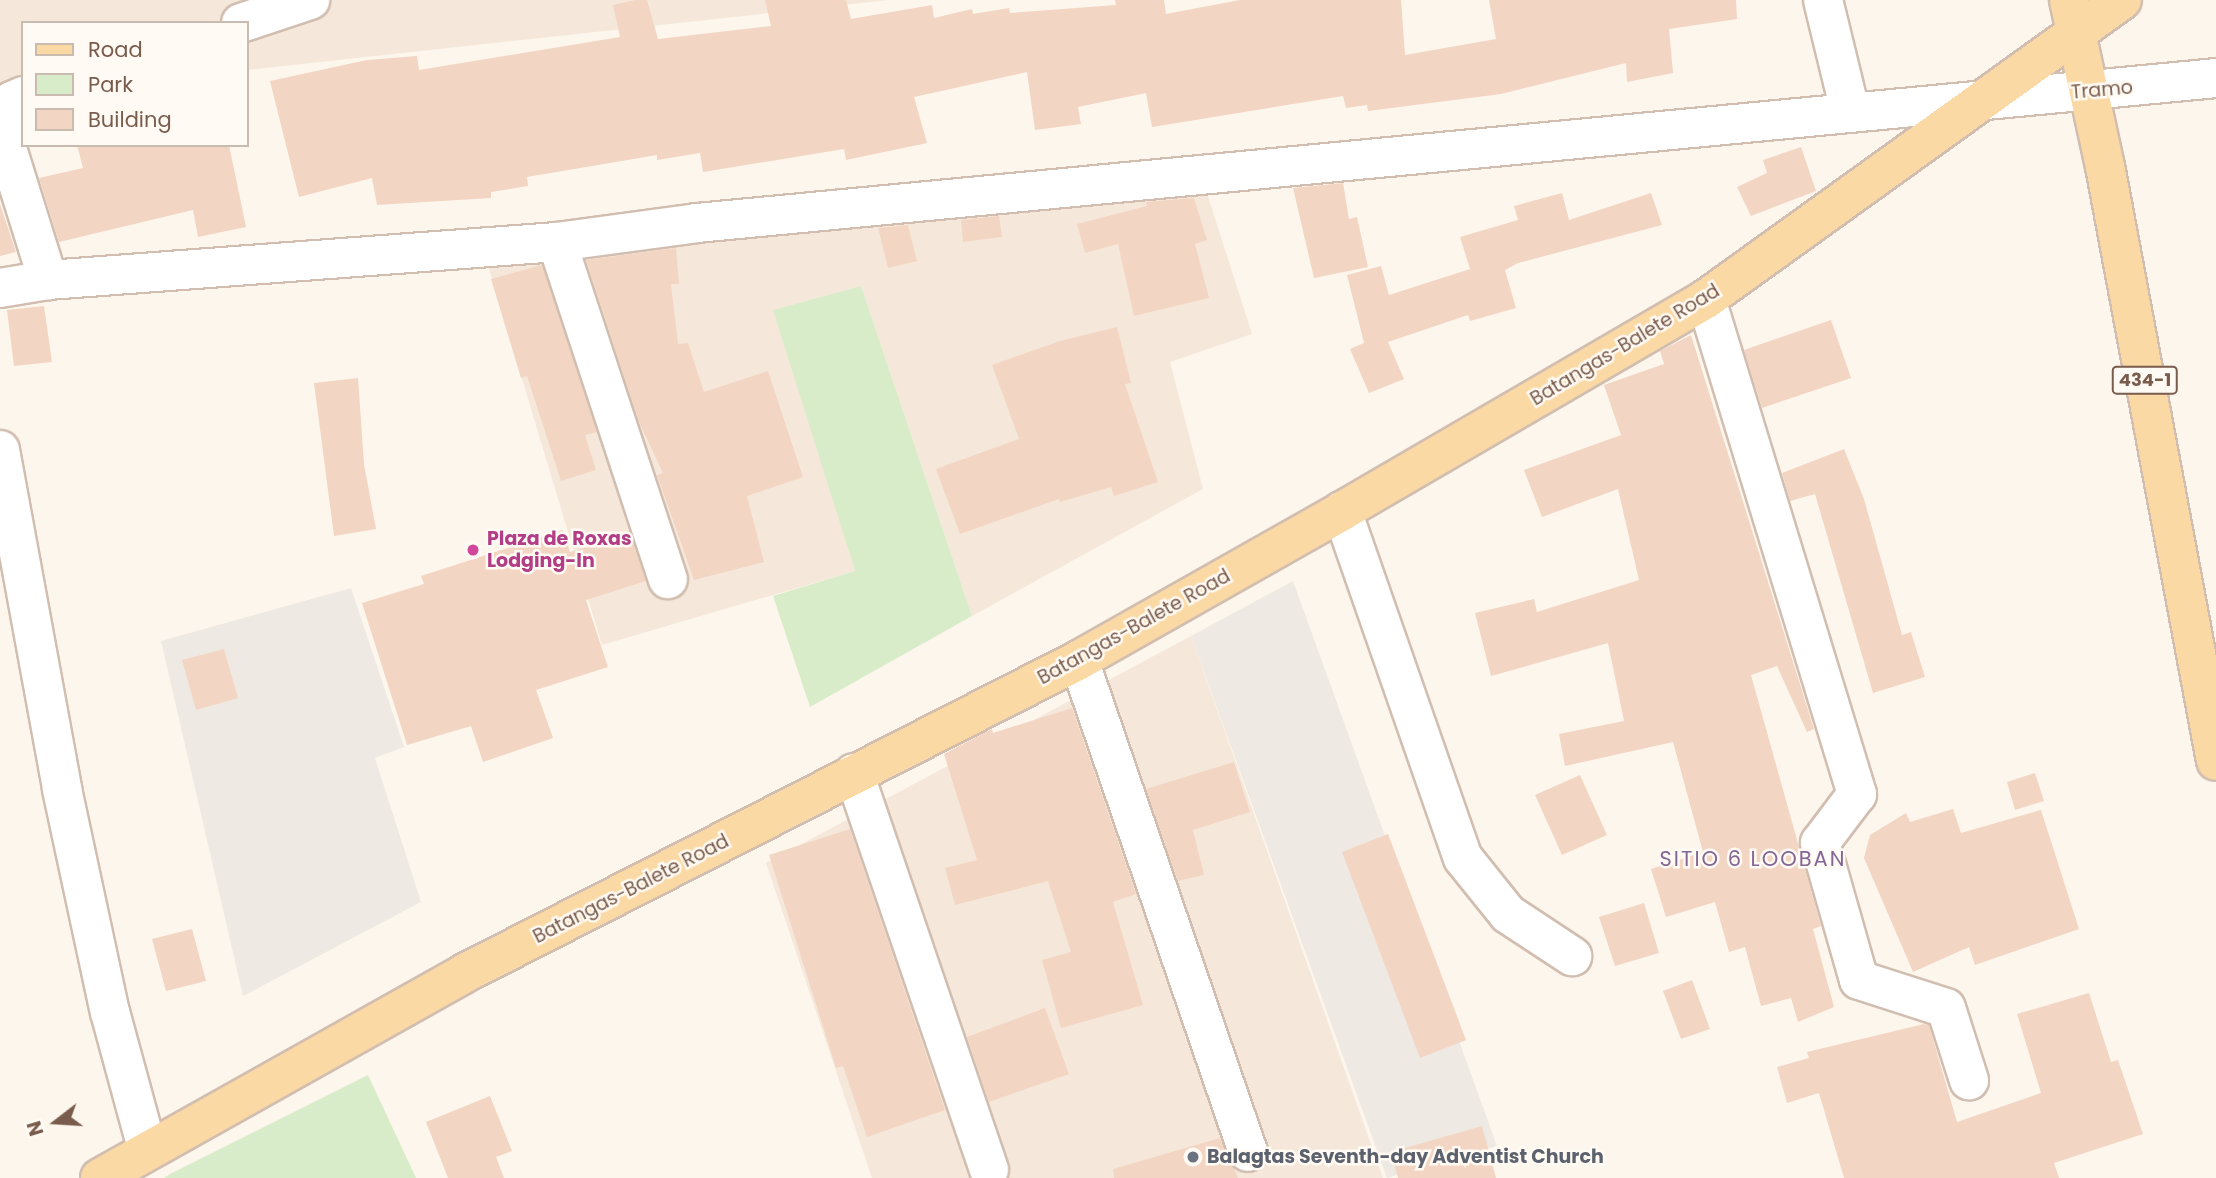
<!DOCTYPE html>
<style>
body{margin:0}
#map{position:relative;width:2216px;height:1178px;overflow:hidden;background:#fdf6ec;font-family:Poppins,sans-serif}
div>[style]{position:absolute}
.residential>*{inset:0;background:#f5e8da}
.industrial>*{inset:0;background:#efe9e4}
.green>*{inset:0;background:#d8ecc9}
.building>*{inset:0;background:#f3d5c3}
.roads{filter:drop-shadow(2px 0 #d1beb0) drop-shadow(-2px 0 #d1beb0) drop-shadow(0 2px #d1beb0) drop-shadow(0 -2px #d1beb0)}
.minor>*{height:38px;margin:-19px;padding:0 19px;transform-origin:19px;border-radius:19px;background:#fff}
.major>*{height:38px;margin:-19px;padding:0 19px;transform-origin:19px;border-radius:19px;background:#fbd9a5}
.dots>*{width:19px;height:19px;translate:-50% -50%;box-sizing:border-box;border:4px solid #fffaf3;border-radius:50%}
span{translate:-50% -50%;white-space:nowrap;text-align:center;line-height:1.15;-webkit-text-stroke:5px #fffaf3;paint-order:stroke}
.shield-label span{padding:2px 5px;background:#fffaf3;border:2px solid;border-radius:5px;-webkit-text-stroke-width:0}
.shield-label{font-size:18px;color:#7a5c4d;font-weight:700}
.street-label{font-size:19px;color:#7a5c4d}
.hotel-label{font-size:19px;color:#b23c85;font-weight:700}
.left{translate:0 -50%;text-align:left}
.worship-label{font-size:19px;color:#5b616d;font-weight:700}
.neighbourhood-label{font-size:21px;color:#846695;letter-spacing:2px}
.legend{position:absolute;left:21px;top:21px;width:228px;height:126px;box-sizing:border-box;background:#fffaf3;border:2px solid #cabbb1;margin:0;padding:9px 12px;list-style:none;font-size:21px;color:#7a5c4d}
.legend li{display:flex;align-items:center;gap:14px;height:35px}
.legend b{width:35px;border:2px solid #cabbb1}
.north{position:absolute;left:21px;top:1087px;width:70px;height:70px;-webkit-text-stroke:5px #fffaf3;paint-order:stroke;rotate:253deg;font-size:19px;font-weight:700;line-height:28px;text-align:center;color:#7a5c4d}
.north::after{content:'';display:block;margin:auto;width:24px;height:32px;background:#7a5c4d;clip-path:polygon(50% 0,100% 100%,50% 72%,0 100%)}
</style>
<div id="map">
<div class="residential">
<div style="clip-path:polygon(0 0,889px 0,247px 70px,247px 23px,23px 23px,23px 95px,0 97px)"></div>
<div style="clip-path:polygon(1205px 187px,1252px 334px,1170px 362px,1203px 489px,972px 616px,861px 286px,774px 310px,855px 571px,602px 645px,486px 259px)"></div>
<div style="clip-path:polygon(1191px 636px,1383px 1178px,872px 1178px,766px 863px)"></div>
</div>
<div class="industrial">
<div style="clip-path:polygon(1293px 581px,1497px 1146px,1387px 1178px,1191px 636px)"></div>
<div style="clip-path:polygon(351px 588px,404px 747px,375px 758px,421px 902px,243px 996px,161px 641px)"></div>
</div>
<div class="green">
<div style="clip-path:polygon(861px 286px,972px 616px,810px 707px,773px 596px,855px 571px,773px 310px)"></div>
<div style="clip-path:polygon(368px 1075px,416px 1178px,164px 1178px,172px 1173px)"></div>
</div>
<div class="building">
<div style="clip-path:polygon(635px 0,647px 0,658px 39px,771px 26px,765px 0,846px 0,851px 19px,932px 5px,934px 18px,972px 9px,973px 14px,1009px 8px,1010px 13px,1116px 5px,1115px 0,1164px 0,1166px 14px,1240px 0,1401px 0,1405px 55px,1496px 39px,1489px 0,1736px 0,1737px 19px,1669px 29px,1673px 73px,1627px 82px,1626px 63px,1501px 94px,1368px 111px,1367px 105px,1346px 108px,1343px 96px,1152px 127px,1146px 93px,1078px 107px,1081px 124px,1035px 130px,1027px 72px,914px 97px,927px 143px,846px 160px,844px 149px,703px 172px,700px 153px,657px 160px,657px 155px,527px 177px,528px 186px,491px 192px,491px 198px,377px 205px,372px 178px,299px 197px,270px 81px,367px 60px,417px 56px,419px 70px,620px 37px,613px 5px)"></div>
<div style="clip-path:polygon(77px 145px,229px 145px,246px 227px,198px 237px,193px 210px,59px 242px,39px 178px,83px 168px)"></div>
<div style="clip-path:polygon(1801px 147px,1816px 191px,1751px 216px,1737px 187px,1767px 173px,1763px 160px)"></div>
<div style="clip-path:polygon(1343px 183px,1349px 219px,1357px 217px,1368px 267px,1314px 278px,1293px 188px)"></div>
<div style="clip-path:polygon(1562px 193px,1569px 220px,1651px 193px,1662px 225px,1518px 263px,1505px 270px,1516px 308px,1470px 321px,1468px 315px,1388px 342px,1404px 379px,1369px 393px,1350px 349px,1364px 343px,1347px 275px,1381px 266px,1389px 295px,1470px 269px,1460px 237px,1518px 220px,1514px 206px)"></div>
<div style="clip-path:polygon(1194px 198px,1207px 240px,1195px 244px,1209px 298px,1134px 316px,1118px 244px,1085px 253px,1077px 224px,1147px 206px,1146px 202px)"></div>
<div style="clip-path:polygon(0 204px,16px 252px,0 256px)"></div>
<div style="clip-path:polygon(999px 216px,1002px 237px,963px 242px,961px 220px)"></div>
<div style="clip-path:polygon(908px 225px,917px 261px,888px 268px,878px 228px)"></div>
<div style="clip-path:polygon(676px 248px,679px 284px,671px 284px,678px 344px,688px 343px,704px 392px,768px 371px,803px 477px,747px 496px,764px 562px,694px 580px,657px 475px,663px 473px,639px 422px,586px 260px)"></div>
<div style="clip-path:polygon(542px 265px,597px 432px,585px 435px,596px 470px,561px 481px,527px 376px,521px 378px,491px 279px)"></div>
<div style="clip-path:polygon(44px 306px,52px 362px,14px 366px,7px 310px)"></div>
<div style="clip-path:polygon(1831px 320px,1851px 378px,1762px 408px,1744px 350px)"></div>
<div style="clip-path:polygon(1117px 327px,1131px 383px,1125px 384px,1158px 482px,1114px 496px,1111px 487px,1060px 502px,1059px 499px,960px 534px,936px 469px,1019px 439px,992px 365px,1060px 341px)"></div>
<div style="clip-path:polygon(1691px 335px,1814px 729px,1807px 732px,1777px 666px,1751px 675px,1821px 926px,1813px 929px,1834px 1007px,1798px 1022px,1791px 998px,1761px 1006px,1745px 947px,1729px 952px,1715px 902px,1666px 917px,1651px 869px,1703px 852px,1673px 742px,1565px 766px,1559px 734px,1624px 721px,1608px 643px,1491px 676px,1475px 613px,1534px 599px,1537px 612px,1639px 580px,1618px 489px,1542px 517px,1524px 470px,1621px 435px,1604px 385px,1664px 364px,1660px 351px)"></div>
<div style="clip-path:polygon(358px 378px,364px 464px,376px 529px,334px 536px,314px 383px)"></div>
<div style="clip-path:polygon(1844px 449px,1864px 499px,1902px 635px,1911px 632px,1925px 677px,1873px 693px,1815px 494px,1790px 501px,1782px 473px)"></div>
<div style="clip-path:polygon(563px 530px,570px 552px,630px 533px,646px 581px,586px 600px,608px 667px,536px 690px,553px 738px,483px 762px,471px 726px,407px 745px,362px 603px,424px 584px,421px 576px)"></div>
<div style="clip-path:polygon(224px 649px,238px 698px,196px 710px,182px 660px)"></div>
<div style="clip-path:polygon(1072px 708px,1136px 894px,1113px 902px,1143px 1005px,1061px 1028px,1042px 960px,1071px 952px,1048px 881px,955px 905px,945px 868px,977px 860px,944px 754px,992px 729px,993px 733px)"></div>
<div style="clip-path:polygon(1234px 762px,1250px 812px,1193px 830px,1204px 875px,1178px 881px,1146px 789px)"></div>
<div style="clip-path:polygon(2035px 773px,2044px 801px,2015px 810px,2007px 782px)"></div>
<div style="clip-path:polygon(1580px 775px,1607px 835px,1562px 855px,1535px 795px)"></div>
<div style="clip-path:polygon(1953px 809px,1961px 833px,2041px 810px,2079px 929px,1975px 965px,1969px 947px,1913px 972px,1864px 858px,1870px 835px,1906px 813px,1910px 822px)"></div>
<div style="clip-path:polygon(850px 829px,945px 1110px,867px 1137px,843px 1066px,836px 1068px,769px 855px)"></div>
<div style="clip-path:polygon(1388px 834px,1466px 1040px,1420px 1058px,1342px 852px)"></div>
<div style="clip-path:polygon(1644px 903px,1659px 953px,1615px 966px,1599px 917px)"></div>
<div style="clip-path:polygon(192px 929px,206px 981px,166px 991px,152px 939px)"></div>
<div style="clip-path:polygon(1692px 980px,1710px 1029px,1681px 1039px,1663px 991px)"></div>
<div style="clip-path:polygon(2089px 993px,2111px 1062px,2118px 1060px,2143px 1134px,2054px 1163px,2059px 1178px,1844px 1178px,1819px 1093px,1787px 1103px,1777px 1067px,1809px 1058px,1807px 1052px,1924px 1024px,1929px 1025px,1957px 1122px,2041px 1093px,2017px 1014px)"></div>
<div style="clip-path:polygon(1045px 1008px,1069px 1074px,989px 1102px,967px 1037px)"></div>
<div style="clip-path:polygon(490px 1096px,512px 1151px,496px 1157px,504px 1178px,448px 1178px,426px 1122px)"></div>
<div style="clip-path:polygon(1482px 1126px,1496px 1178px,1398px 1178px,1391px 1152px)"></div>
<div style="clip-path:polygon(1220px 1138px,1238px 1178px,1114px 1178px,1113px 1169px)"></div>
</div>
<div class="roads">
<div class="minor">
<div style="left:1823px;top:0;width:114px;rotate:76.3deg"></div>
<div style="left:241px;top:23px;width:73px;rotate:-18.4deg"></div>
<div style="left:23px;top:96px;width:12px;rotate:156deg"></div>
<div style="left:12px;top:101px;width:42px;rotate:99.7deg"></div>
<div style="left:5px;top:142px;width:145px;rotate:72.7deg"></div>
<div style="left:557px;top:242px;width:355px;rotate:71.8deg"></div>
<div style="left:0;top:288px;width:49px;rotate:-9.5deg"></div>
<div style="left:48px;top:280px;width:510px;rotate:-4.27deg"></div>
<div style="left:557px;top:242px;width:141px;rotate:-7.7deg"></div>
<div style="left:697px;top:223px;width:1526px;rotate:-5.45deg"></div>
<div style="left:1706px;top:299px;width:518px;rotate:73.04deg"></div>
<div style="left:1857px;top:794px;width:61px;rotate:127.1deg"></div>
<div style="left:1820px;top:843px;width:142px;rotate:74.1deg"></div>
<div style="left:1859px;top:980px;width:91px;rotate:17.8deg"></div>
<div style="left:1946px;top:1008px;width:76px;rotate:72.3deg"></div>
<div style="left:0;top:450px;width:345px;rotate:79.6deg"></div>
<div style="left:62px;top:789px;width:228px;rotate:77.9deg"></div>
<div style="left:110px;top:1012px;width:141px;rotate:74.8deg"></div>
<div style="left:1342px;top:511px;width:367px;rotate:70.8deg"></div>
<div style="left:1463px;top:858px;width:72px;rotate:51.2deg"></div>
<div style="left:1508px;top:914px;width:77px;rotate:33.3deg"></div>
<div style="left:1079px;top:660px;width:520px;rotate:71.04deg"></div>
<div style="left:854px;top:773px;width:419px;rotate:71.2deg"></div>
</div>
<div class="major">
<div style="left:2069px;top:0;width:170px;rotate:77.8deg"></div>
<div style="left:2105px;top:166px;width:605px;rotate:79.43deg"></div>
<div style="left:100px;top:1178px;width:419px;rotate:-29.3deg"></div>
<div style="left:465px;top:973px;width:689px;rotate:-27.01deg"></div>
<div style="left:1079px;top:660px;width:302px;rotate:-29.5deg"></div>
<div style="left:1342px;top:511px;width:421px;rotate:-30.2deg"></div>
<div style="left:1706px;top:299px;width:512px;rotate:-35.71deg"></div>
</div>
</div>
<div class="dots">
<div style="left:473px;top:550px;background:#d1479c"></div>
<div style="left:1193px;top:1157px;background:#6b7280"></div>
</div>
<div class="shield-label">
<span style="left:2145px;top:380px">434-1</span>
</div>
<div class="street-label">
<span style="left:2102px;top:90px;rotate:-5deg">Tramo</span>
<span style="left:1625px;top:345px;rotate:-31deg">Batangas-Balete Road</span>
<span style="left:1134px;top:627px;rotate:-29deg">Batangas-Balete Road</span>
<span style="left:631px;top:889px;rotate:-27deg">Batangas-Balete Road</span>
</div>
<div class="hotel-label">
<span class="left" style="left:487px;top:550px">Plaza de Roxas<br>Lodging-In</span>
</div>
<div class="worship-label">
<span class="left" style="left:1207px;top:1157px">Balagtas Seventh-day Adventist Church</span>
</div>
<div class="neighbourhood-label">
<span style="left:1753px;top:859px">SITIO 6 LOOBAN</span>
</div>
<ul class="legend">
<li><b style="height:9px;background:#fbd9a5"></b>Road</li>
<li><b style="height:19px;background:#d8ecc9"></b>Park</li>
<li><b style="height:19px;background:#f3d5c3"></b>Building</li>
</ul>
<div class="north">N</div>
</div>
